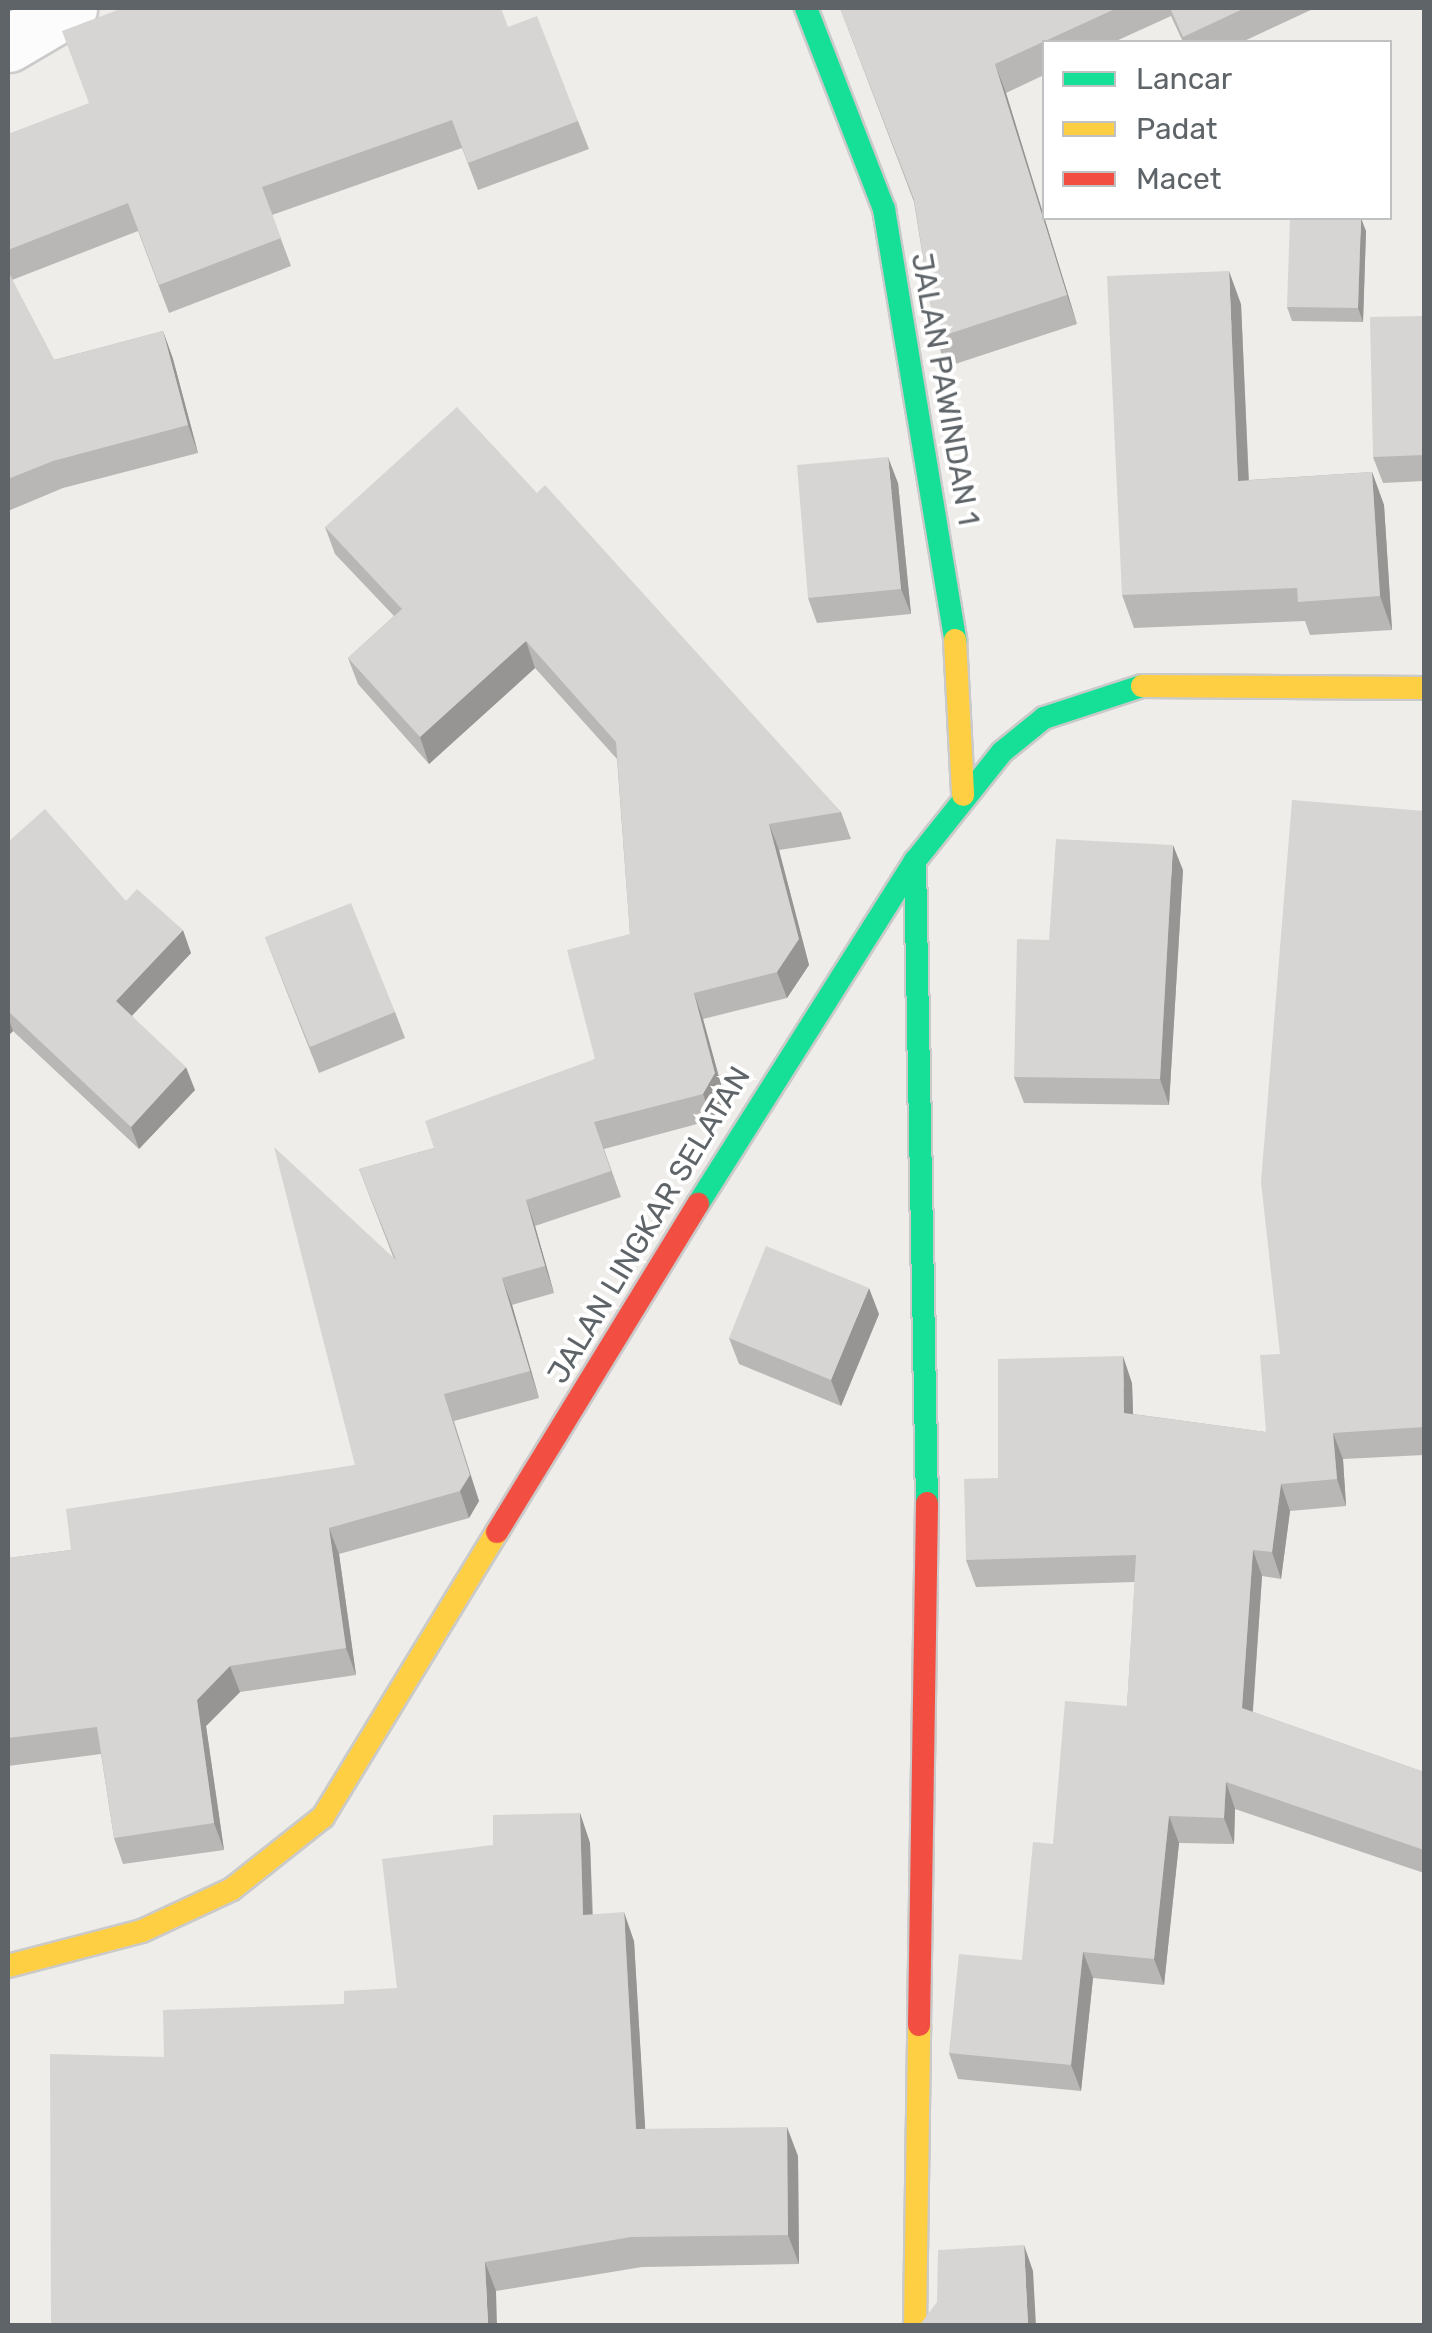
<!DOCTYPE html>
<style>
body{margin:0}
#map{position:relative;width:1432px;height:2333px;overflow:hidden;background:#efede9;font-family:Rubik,sans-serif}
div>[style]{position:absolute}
.roads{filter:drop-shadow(2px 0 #cacaca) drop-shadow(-2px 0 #cacaca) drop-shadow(0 2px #cacaca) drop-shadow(0 -2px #cacaca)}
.street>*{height:55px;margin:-27.5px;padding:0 27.5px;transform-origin:27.5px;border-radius:27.5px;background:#fdfcfc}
.fast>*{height:22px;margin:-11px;padding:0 11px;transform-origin:11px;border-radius:11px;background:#16e098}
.slow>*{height:22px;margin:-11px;padding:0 11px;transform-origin:11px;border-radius:11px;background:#ffcf43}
.jam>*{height:22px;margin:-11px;padding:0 11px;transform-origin:11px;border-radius:11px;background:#f24e42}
.wall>*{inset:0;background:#b8b7b5}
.shaded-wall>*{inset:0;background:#969594}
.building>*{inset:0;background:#d6d5d3}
span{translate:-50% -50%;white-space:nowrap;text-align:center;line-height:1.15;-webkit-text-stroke:8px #fff;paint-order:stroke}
.street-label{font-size:30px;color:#5e6468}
.frame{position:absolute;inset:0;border:10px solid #5e6468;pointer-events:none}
.legend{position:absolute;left:1042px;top:40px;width:350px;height:180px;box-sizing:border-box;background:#fff;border:2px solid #bfc1c3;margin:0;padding:12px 18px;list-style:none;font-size:30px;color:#5e6468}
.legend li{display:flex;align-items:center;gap:20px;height:50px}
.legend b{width:50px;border:2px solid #bfc1c3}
</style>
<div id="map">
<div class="roads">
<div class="street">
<div style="left:8px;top:44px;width:71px;rotate:-30.5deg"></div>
</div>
<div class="fast">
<div style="left:806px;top:8px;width:216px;rotate:68.8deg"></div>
<div style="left:884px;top:209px;width:437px;rotate:80.6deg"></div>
<div style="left:915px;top:861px;width:642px;rotate:88.93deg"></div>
<div style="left:698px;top:1204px;width:406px;rotate:-57.7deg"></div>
<div style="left:915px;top:861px;width:139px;rotate:-51.4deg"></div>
<div style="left:1002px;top:752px;width:54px;rotate:-39deg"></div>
<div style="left:1044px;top:718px;width:103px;rotate:-18.1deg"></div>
</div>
<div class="slow">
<div style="left:955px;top:640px;width:155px;rotate:87deg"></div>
<div style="left:1142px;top:686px;width:282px;rotate:0.4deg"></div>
<div style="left:8px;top:1966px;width:138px;rotate:-14.6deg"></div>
<div style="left:142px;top:1931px;width:99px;rotate:-25deg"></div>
<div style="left:232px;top:1889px;width:116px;rotate:-38.4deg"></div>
<div style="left:323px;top:1817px;width:334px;rotate:-58.6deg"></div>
<div style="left:915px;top:2326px;width:301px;rotate:-89.2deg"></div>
</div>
<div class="jam">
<div style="left:497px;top:1532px;width:385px;rotate:-58.5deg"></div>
<div style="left:919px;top:2025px;width:522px;rotate:-89.12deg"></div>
</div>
</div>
<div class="wall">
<div style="clip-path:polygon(840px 8px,1315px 8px,1242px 42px,1183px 42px,1171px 16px,1114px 42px,1044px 42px,1044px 75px,1006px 93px,1077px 324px,946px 367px,936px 338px,914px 202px)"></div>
<div style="clip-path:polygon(508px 27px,578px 121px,589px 149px,478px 190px,462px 148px,272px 215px,291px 266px,169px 313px,138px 231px,12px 280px,54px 360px,163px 331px,173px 359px,198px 453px,63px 488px,8px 511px,8px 134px)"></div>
<div style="clip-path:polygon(1366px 231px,1363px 322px,1292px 321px,1287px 307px)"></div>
<div style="clip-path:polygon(1241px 304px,1249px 480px,1372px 472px,1384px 505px,1392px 630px,1310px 635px,1305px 621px,1134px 628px,1122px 595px)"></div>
<div style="clip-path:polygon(1424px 316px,1424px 481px,1383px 483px,1373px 457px)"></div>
<div style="clip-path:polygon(898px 483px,911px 614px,817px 623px,808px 598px)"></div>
<div style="clip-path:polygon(537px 493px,841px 812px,851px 839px,779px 850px,809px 965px,787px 998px,703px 1019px,725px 1099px,712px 1120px,604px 1149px,621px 1197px,535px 1226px,554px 1293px,512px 1305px,539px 1398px,454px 1421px,479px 1501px,469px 1518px,339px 1554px,356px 1675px,240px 1692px,206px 1726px,224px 1850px,123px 1864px,114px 1838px,101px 1754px,8px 1766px,8px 1558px,71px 1550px,355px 1465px,394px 1259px,359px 1169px,434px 1148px,595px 1059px,630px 934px,617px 759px,535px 668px,429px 764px,358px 684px,348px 658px,394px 616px,335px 554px,325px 527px)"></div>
<div style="clip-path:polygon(1424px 811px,1424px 1455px,1343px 1459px,1346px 1506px,1290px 1511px,1281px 1579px,1262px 1576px,1253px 1712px,1424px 1772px,1424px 1873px,1235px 1809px,1234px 1844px,1179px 1843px,1164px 1985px,1093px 1978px,1081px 2091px,958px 2079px,949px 2053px,1022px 1960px,1053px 1844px,1127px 1706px,1135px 1582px,976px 1587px,966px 1560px,998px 1478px,1132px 1383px,1133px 1414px,1266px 1432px,1280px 1354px)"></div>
<div style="clip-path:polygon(8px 842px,126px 901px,191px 953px,132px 1016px,195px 1090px,139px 1149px,13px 1031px,8px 1036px)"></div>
<div style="clip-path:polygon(1183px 870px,1169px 1105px,1024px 1103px,1014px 1077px,1049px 940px)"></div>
<div style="clip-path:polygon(265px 937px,395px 1012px,405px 1038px,319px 1073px)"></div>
<div style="clip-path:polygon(879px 1314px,841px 1406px,739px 1364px,729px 1338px)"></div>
<div style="clip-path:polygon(580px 1813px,590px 1843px,593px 1914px,634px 1941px,645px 2129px,798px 2156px,799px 2264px,642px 2267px,496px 2291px,164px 2057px,397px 1988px,493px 1845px)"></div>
</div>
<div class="shaded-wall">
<div style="clip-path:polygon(995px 64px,1006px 93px,1077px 324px,1067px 295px)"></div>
<div style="clip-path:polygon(1361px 218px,1366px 231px,1363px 322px,1358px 308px)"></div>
<div style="clip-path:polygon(1229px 271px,1241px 304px,1250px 514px,1238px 481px)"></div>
<div style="clip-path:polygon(163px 331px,173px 359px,198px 453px,188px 425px)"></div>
<div style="clip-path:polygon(888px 457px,898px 483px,911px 614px,901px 589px)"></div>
<div style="clip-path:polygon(1372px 472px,1384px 505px,1392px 630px,1380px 596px)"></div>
<div style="clip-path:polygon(526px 641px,535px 668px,429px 764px,420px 737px)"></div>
<div style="clip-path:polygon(769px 824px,779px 850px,809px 965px,787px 998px,777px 972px)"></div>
<div style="clip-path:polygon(1173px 845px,1183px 870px,1169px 1105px,1160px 1079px)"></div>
<div style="clip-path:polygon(183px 930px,191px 953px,124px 1024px,116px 1001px)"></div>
<div style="clip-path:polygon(694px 993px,703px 1019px,725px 1099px,712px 1120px,703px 1094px)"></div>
<div style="clip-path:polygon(8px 1017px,13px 1031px,8px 1036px)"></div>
<div style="clip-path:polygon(186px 1067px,195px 1090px,139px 1149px,131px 1127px)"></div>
<div style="clip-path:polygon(526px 1200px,535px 1226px,554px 1293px,545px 1266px)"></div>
<div style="clip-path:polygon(502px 1278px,512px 1305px,539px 1398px,530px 1371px)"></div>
<div style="clip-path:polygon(869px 1288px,879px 1314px,841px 1406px,831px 1380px)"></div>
<div style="clip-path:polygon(1123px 1356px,1132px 1383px,1134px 1440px,1124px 1413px)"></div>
<div style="clip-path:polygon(444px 1394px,479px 1501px,469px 1518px,460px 1491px)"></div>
<div style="clip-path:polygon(1333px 1433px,1343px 1459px,1346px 1506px,1337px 1479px)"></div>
<div style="clip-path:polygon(1281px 1484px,1290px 1511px,1281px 1579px,1272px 1552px)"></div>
<div style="clip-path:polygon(329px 1528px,339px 1554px,356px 1675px,346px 1648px)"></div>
<div style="clip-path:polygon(1253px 1550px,1262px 1576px,1251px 1735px,1242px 1708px)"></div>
<div style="clip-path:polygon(230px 1666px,240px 1692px,206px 1726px,224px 1850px,214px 1823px,197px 1700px)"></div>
<div style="clip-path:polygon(1226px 1782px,1235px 1809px,1234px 1844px,1224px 1818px)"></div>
<div style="clip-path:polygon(580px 1813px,590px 1843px,593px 1944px,583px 1915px)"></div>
<div style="clip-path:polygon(1169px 1816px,1179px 1843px,1164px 1985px,1154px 1959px)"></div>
<div style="clip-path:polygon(624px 1912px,634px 1941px,647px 2159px,636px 2129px)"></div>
<div style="clip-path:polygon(1083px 1952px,1093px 1978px,1081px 2091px,1071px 2065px)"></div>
<div style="clip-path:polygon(787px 2127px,798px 2156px,799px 2264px,788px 2235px)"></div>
<div style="clip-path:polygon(1024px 2245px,1033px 2271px,1036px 2326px,1028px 2326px)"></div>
<div style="clip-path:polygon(485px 2262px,496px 2291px,497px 2326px,488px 2326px)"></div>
</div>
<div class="building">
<div style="clip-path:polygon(123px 8px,501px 8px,508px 27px,537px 16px,578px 121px,468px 163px,452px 120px,262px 187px,281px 238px,159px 285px,128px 203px,8px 250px,8px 134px,89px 103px,62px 31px)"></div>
<div style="clip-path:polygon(840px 8px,1117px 8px,995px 64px,1067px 295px,936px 338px,914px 199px)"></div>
<div style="clip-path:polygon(1170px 8px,1245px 8px,1183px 37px)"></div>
<div style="clip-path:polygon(1290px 218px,1361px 218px,1358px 308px,1287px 307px)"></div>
<div style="clip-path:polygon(8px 271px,54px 360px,163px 331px,188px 425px,53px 461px,8px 479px)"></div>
<div style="clip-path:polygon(1229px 271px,1238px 481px,1372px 472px,1380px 596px,1298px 602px,1297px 588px,1122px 595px,1107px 276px)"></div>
<div style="clip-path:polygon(1424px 316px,1424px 455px,1373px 457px,1370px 317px)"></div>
<div style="clip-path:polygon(457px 407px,537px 493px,545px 485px,841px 812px,769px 824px,799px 939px,777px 972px,694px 993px,715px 1073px,703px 1094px,594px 1122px,611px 1171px,526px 1200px,545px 1266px,502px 1278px,530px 1371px,444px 1394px,470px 1475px,460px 1491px,329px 1528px,346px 1648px,230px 1666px,197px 1700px,214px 1823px,114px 1838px,97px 1727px,8px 1738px,8px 1558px,71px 1550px,66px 1509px,355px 1465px,274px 1147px,396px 1260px,359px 1169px,434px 1148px,425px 1121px,595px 1059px,567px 950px,630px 934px,616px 742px,526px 641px,420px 737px,348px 658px,402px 609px,325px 527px)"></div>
<div style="clip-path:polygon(888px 457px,901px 589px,808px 598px,797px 465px)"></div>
<div style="clip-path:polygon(1292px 800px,1424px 811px,1423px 873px,1424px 873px,1424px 1427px,1333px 1433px,1337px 1479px,1281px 1484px,1272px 1552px,1253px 1550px,1242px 1708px,1424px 1772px,1424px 1850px,1226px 1782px,1224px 1818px,1169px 1816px,1154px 1959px,1083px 1952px,1071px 2065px,949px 2053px,959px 1954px,1022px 1960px,1033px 1842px,1053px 1844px,1065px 1701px,1127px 1706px,1136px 1555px,966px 1560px,964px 1479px,998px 1478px,998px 1359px,1123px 1356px,1124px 1413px,1266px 1432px,1260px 1355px,1280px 1354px,1261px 1182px)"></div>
<div style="clip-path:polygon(45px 809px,126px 901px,137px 889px,183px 930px,116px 1001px,186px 1067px,131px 1127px,8px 1011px,8px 842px)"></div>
<div style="clip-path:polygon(1056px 839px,1173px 845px,1160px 1079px,1014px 1077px,1017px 939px,1049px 940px)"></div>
<div style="clip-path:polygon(351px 903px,395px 1012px,310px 1047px,265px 937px)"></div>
<div style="clip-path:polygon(766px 1246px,869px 1288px,831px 1380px,729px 1338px)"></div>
<div style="clip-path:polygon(580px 1813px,583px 1915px,624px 1912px,636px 2129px,787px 2127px,788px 2235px,631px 2237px,485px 2262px,488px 2326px,51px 2326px,50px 2054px,164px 2057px,163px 2010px,344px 2004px,344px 1991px,397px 1988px,382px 1859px,493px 1845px,493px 1815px)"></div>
<div style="clip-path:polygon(1024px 2245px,1028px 2326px,919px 2326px,937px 2302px,938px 2250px)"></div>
</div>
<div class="street-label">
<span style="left:945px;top:389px;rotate:80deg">JALAN PAWINDAN 1</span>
<span style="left:649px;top:1225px;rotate:-59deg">JALAN LINGKAR SELATAN</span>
</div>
<div class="frame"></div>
<ul class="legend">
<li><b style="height:12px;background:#16e098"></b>Lancar</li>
<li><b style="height:12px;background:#ffcf43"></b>Padat</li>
<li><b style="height:12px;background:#f24e42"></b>Macet</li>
</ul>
</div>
